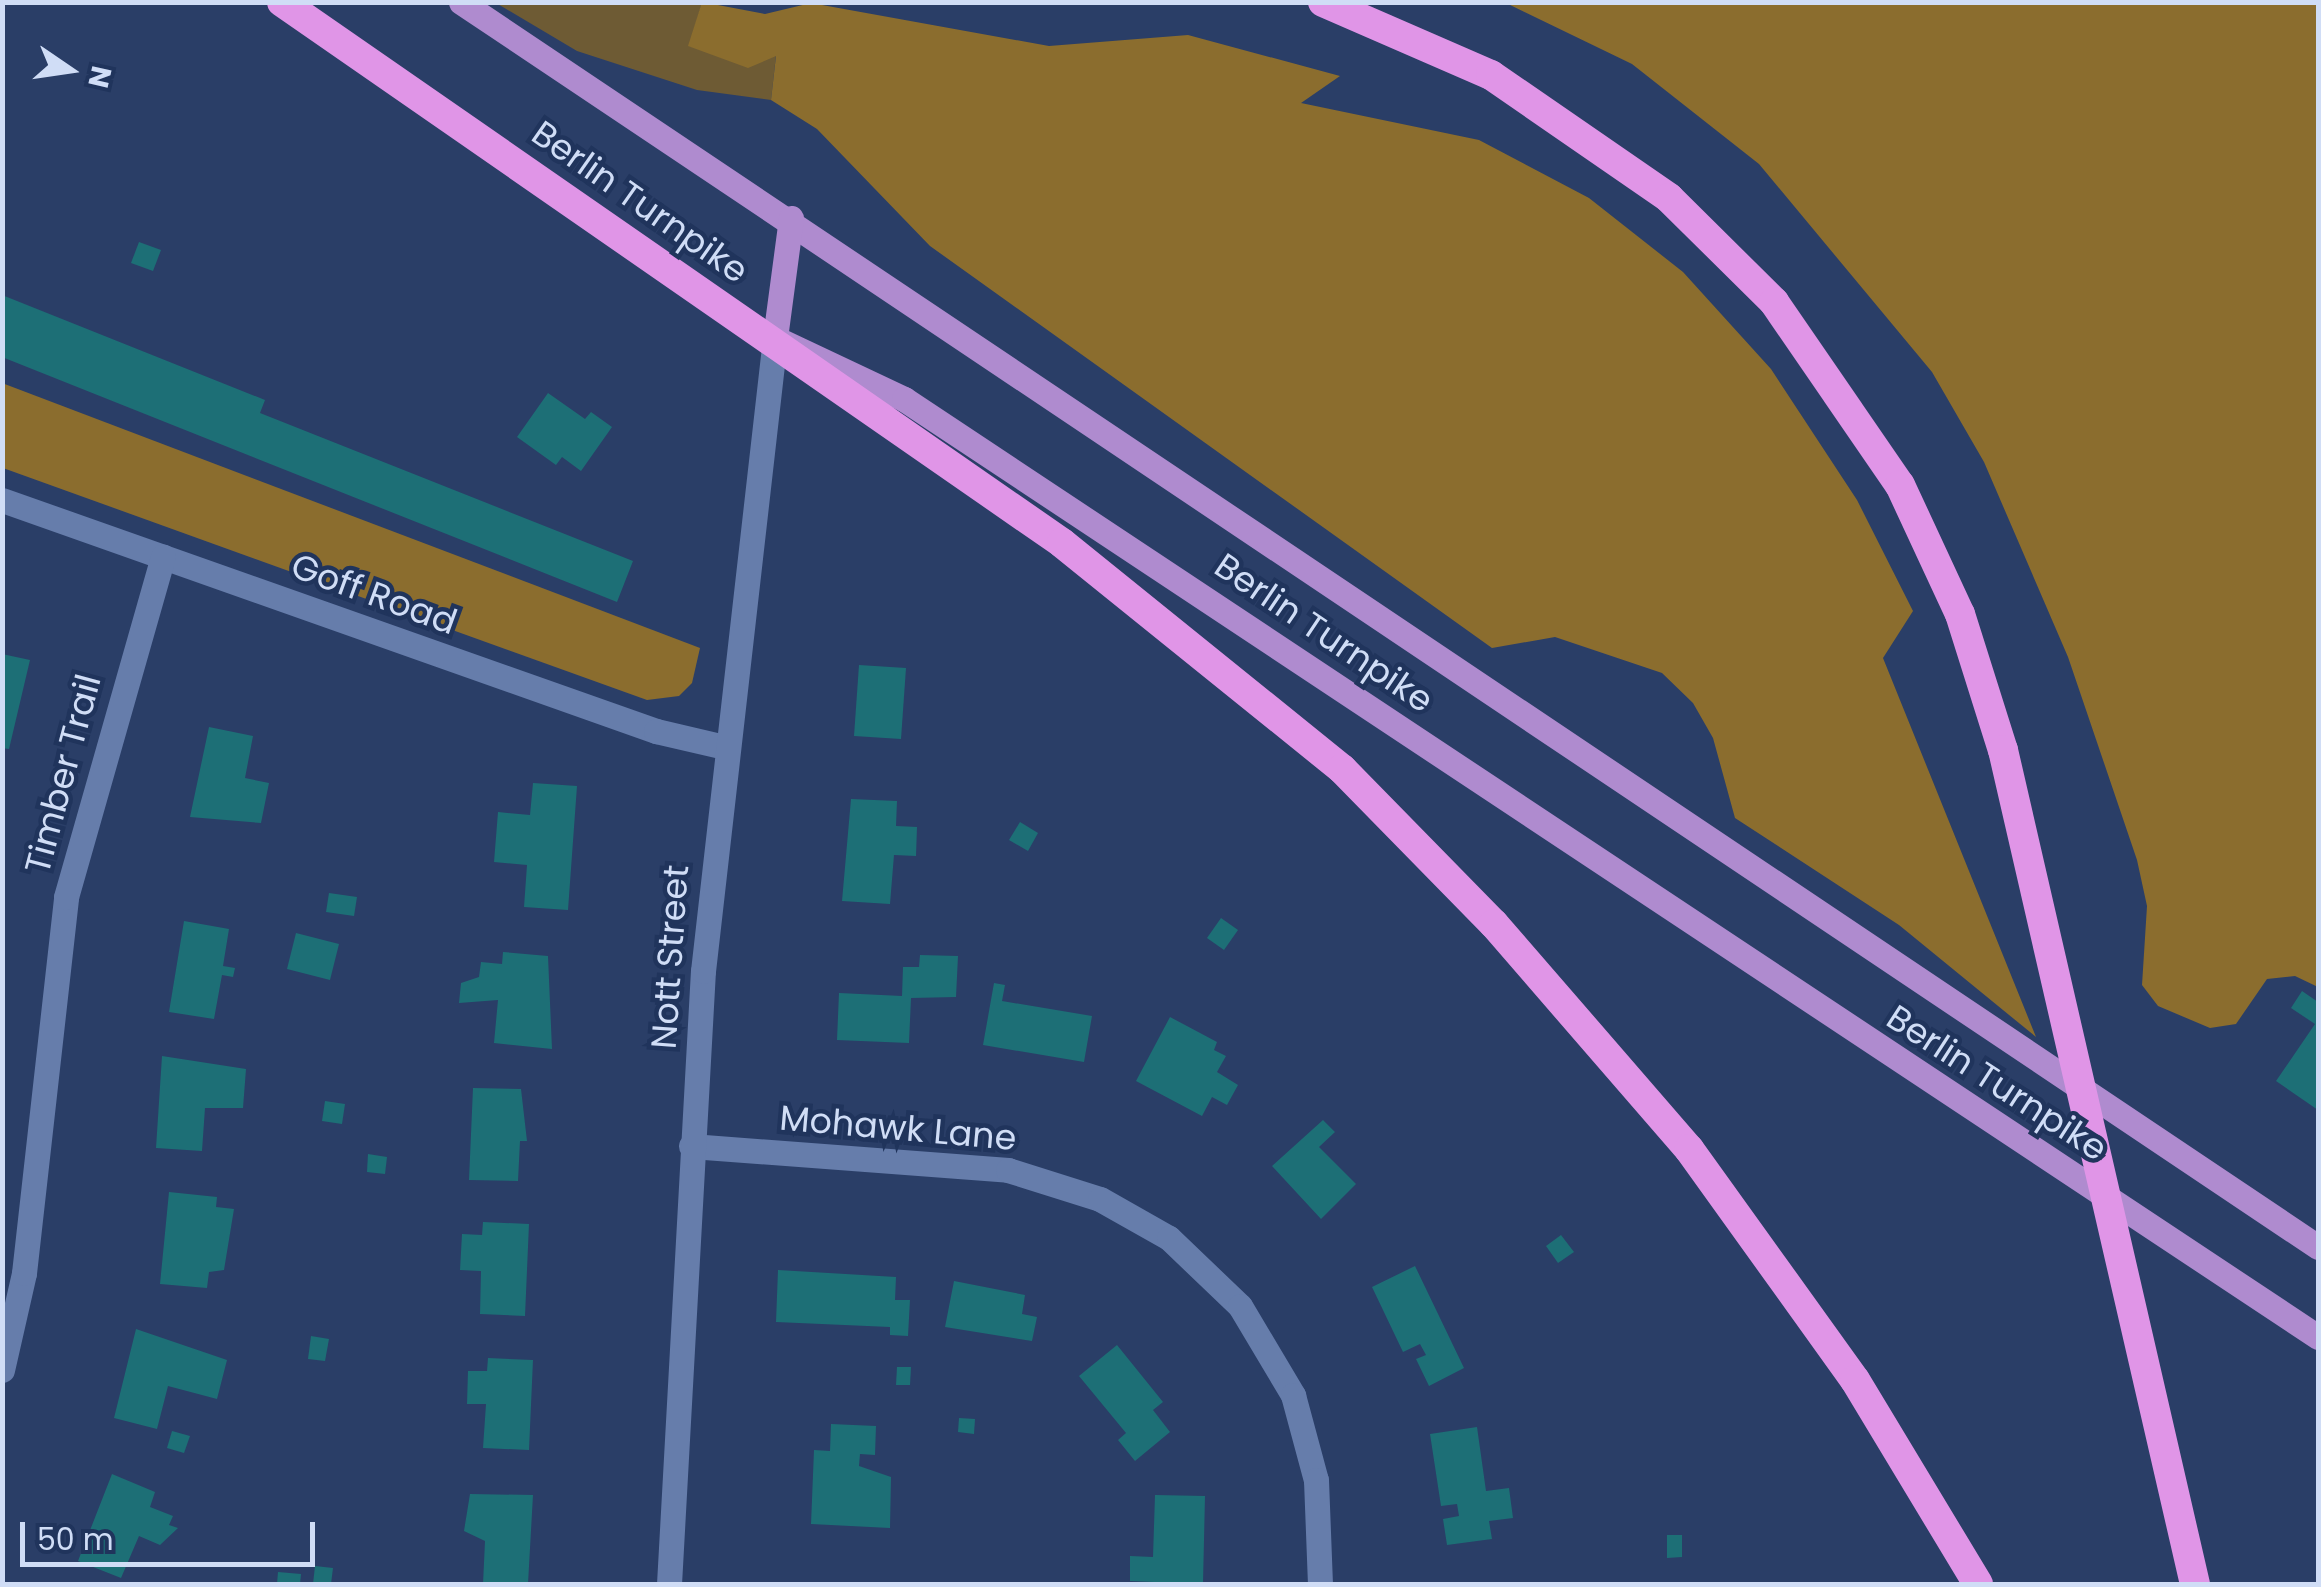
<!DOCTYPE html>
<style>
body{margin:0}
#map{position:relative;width:2321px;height:1587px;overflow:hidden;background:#2a3e67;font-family:Poppins,sans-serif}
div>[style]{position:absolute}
.green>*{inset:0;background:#6e5b34}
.forest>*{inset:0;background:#8b6d2e}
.building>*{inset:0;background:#1d6f76}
.minor>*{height:25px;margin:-12.5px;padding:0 12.5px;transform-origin:12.5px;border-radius:12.5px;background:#667dab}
.major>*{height:25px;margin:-12.5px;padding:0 12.5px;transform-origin:12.5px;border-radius:12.5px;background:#af8bcf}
.highway>*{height:30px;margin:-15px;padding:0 15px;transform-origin:15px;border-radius:15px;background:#e095e7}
span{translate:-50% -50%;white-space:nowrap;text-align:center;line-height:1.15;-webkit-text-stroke:9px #20345c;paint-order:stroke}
.street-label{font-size:35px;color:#d0ddf6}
.frame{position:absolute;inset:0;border:5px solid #d0ddf6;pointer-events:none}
.north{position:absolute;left:20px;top:20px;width:100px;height:100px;-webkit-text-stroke:8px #20345c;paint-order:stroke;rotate:103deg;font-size:28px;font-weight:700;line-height:40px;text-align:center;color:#d0ddf6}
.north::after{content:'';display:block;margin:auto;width:35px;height:45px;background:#d0ddf6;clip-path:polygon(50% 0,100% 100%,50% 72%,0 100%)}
.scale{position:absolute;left:20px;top:1522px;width:295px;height:45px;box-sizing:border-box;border:5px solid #d0ddf6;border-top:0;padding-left:12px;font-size:30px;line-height:35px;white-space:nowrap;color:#d0ddf6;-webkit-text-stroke:8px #20345c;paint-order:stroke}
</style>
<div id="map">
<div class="green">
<div style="clip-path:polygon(496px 3px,702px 3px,689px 46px,776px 55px,771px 100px,697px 90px,577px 51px)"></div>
</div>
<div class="forest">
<div style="clip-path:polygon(702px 2px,765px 14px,811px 3px,1049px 46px,1188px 35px,1340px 76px,1301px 103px,1479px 140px,1589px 198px,1683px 272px,1771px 369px,1857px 500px,1913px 611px,1883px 658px,2036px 1037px,1899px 925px,1735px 818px,1713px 738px,1693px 703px,1662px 673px,1555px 637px,1492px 648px,930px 246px,817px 129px,771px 100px,776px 56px,748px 68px,688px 46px)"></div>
<div style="clip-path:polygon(1506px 3px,2318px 3px,2318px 987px,2295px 976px,2267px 979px,2236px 1024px,2210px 1028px,2158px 1006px,2142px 985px,2147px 906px,2137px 860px,2068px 657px,1984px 462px,1932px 372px,1759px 164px,1632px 64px)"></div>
<div style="clip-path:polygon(2px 383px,700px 648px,692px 683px,679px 696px,647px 700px,3px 468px)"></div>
</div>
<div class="building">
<div style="clip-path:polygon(139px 242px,161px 250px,153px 271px,131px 263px)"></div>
<div style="clip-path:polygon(2px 295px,265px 400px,260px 413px,633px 561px,617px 602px,2px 357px)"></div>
<div style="clip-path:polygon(548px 393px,585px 419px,591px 412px,612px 427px,581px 471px,562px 457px,556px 465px,517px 437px)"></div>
<div style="clip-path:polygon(2px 654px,30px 660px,9px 749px,2px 748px)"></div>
<div style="clip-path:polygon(859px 665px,906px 668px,901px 739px,854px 736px)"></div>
<div style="clip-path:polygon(209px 727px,253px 736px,245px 778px,269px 783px,261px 823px,190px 817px)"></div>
<div style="clip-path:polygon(533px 783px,577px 786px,568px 910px,524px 907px,527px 865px,494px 862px,498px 812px,530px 815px)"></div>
<div style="clip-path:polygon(851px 799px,897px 801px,896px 826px,917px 827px,916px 856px,894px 855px,890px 904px,842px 901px)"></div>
<div style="clip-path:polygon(1020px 822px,1038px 833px,1028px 851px,1009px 840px)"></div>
<div style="clip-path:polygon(329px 893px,357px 897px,354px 916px,326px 912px)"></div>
<div style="clip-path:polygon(1221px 918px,1238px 930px,1224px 950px,1207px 938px)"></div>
<div style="clip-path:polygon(184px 921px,229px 929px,223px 966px,235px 968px,233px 977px,222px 975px,214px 1019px,169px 1012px)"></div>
<div style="clip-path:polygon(296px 933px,339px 944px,330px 980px,287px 969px)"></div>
<div style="clip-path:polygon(503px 952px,548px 956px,552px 1049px,494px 1043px,498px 1000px,459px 1003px,461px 983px,479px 977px,481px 962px,502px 964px)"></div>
<div style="clip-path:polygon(920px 955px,958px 956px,956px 997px,911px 998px,909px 1043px,837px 1040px,839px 993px,902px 996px,903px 967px,919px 967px)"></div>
<div style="clip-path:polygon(994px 983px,1005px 985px,1002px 1001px,1092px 1016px,1084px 1062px,983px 1045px)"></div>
<div style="clip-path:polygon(2302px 991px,2318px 1002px,2318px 1110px,2276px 1081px,2315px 1024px,2291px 1008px)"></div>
<div style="clip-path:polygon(1170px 1017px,1217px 1042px,1214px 1050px,1226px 1056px,1217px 1072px,1238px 1085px,1227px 1105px,1212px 1097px,1202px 1116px,1136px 1081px)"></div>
<div style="clip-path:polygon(162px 1056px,246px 1069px,243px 1108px,205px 1108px,202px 1151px,156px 1148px)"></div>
<div style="clip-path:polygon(473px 1088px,521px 1089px,527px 1141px,520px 1141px,518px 1181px,469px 1180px)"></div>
<div style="clip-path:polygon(325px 1101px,345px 1104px,342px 1124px,322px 1121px)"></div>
<div style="clip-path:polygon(1323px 1120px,1335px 1132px,1319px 1147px,1356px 1184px,1321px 1219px,1272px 1166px)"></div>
<div style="clip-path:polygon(368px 1154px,387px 1157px,385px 1174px,367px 1172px)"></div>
<div style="clip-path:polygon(169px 1192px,217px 1197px,216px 1207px,234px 1209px,224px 1270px,209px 1272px,207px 1288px,160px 1284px)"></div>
<div style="clip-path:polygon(483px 1222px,529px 1224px,525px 1316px,480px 1314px,481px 1271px,460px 1270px,462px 1234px,482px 1235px)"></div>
<div style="clip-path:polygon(1561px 1235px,1574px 1252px,1558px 1263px,1546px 1246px)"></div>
<div style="clip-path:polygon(1415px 1266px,1464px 1368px,1429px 1386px,1416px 1359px,1426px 1355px,1420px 1344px,1403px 1352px,1372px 1287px)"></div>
<div style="clip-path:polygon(778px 1270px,896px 1277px,895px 1300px,910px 1300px,908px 1336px,890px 1335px,890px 1327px,776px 1322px)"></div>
<div style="clip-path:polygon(954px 1281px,1025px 1295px,1022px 1314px,1037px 1317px,1032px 1341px,945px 1327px)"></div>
<div style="clip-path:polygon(136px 1329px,227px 1360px,217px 1399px,168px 1386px,157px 1429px,114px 1418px)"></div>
<div style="clip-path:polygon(311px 1336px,329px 1339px,325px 1361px,308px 1359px)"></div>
<div style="clip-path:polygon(1117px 1345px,1163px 1402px,1153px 1410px,1170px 1432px,1135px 1461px,1118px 1440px,1126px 1433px,1079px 1376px)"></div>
<div style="clip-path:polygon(488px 1358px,533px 1360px,529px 1450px,483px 1448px,486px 1404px,467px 1404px,468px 1371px,487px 1371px)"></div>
<div style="clip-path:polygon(897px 1367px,911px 1367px,910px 1385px,896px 1385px)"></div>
<div style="clip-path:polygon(959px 1418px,975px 1419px,974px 1434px,958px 1432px)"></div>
<div style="clip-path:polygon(831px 1424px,876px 1426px,875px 1455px,860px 1454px,859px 1466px,891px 1477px,890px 1528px,811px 1524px,814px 1450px,830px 1451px)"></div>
<div style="clip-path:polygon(1477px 1427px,1486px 1491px,1509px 1488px,1513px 1518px,1489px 1521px,1492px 1539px,1447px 1545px,1443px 1519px,1459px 1516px,1457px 1504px,1441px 1506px,1430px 1434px)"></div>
<div style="clip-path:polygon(172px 1431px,190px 1436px,184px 1453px,167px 1448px)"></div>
<div style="clip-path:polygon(112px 1474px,155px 1492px,150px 1507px,173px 1516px,169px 1525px,178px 1528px,160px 1545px,139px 1536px,121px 1578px,78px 1561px)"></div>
<div style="clip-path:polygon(470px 1494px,533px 1495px,528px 1584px,483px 1584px,485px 1541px,464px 1531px)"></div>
<div style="clip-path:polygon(1155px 1495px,1205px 1496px,1203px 1584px,1130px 1581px,1130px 1556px,1153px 1557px)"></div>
<div style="clip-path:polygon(1667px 1535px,1682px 1535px,1682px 1557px,1667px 1558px)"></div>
<div style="clip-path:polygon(315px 1566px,333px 1568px,331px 1584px,313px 1584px)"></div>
<div style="clip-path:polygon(278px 1572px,301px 1574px,300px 1584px,277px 1584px)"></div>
</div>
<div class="minor">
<div style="left:2px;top:500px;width:694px;rotate:19.45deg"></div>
<div style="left:656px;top:731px;width:71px;rotate:13.1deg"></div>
<div style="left:691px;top:1146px;width:318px;rotate:4.3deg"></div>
<div style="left:1008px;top:1170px;width:96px;rotate:17.5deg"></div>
<div style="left:1100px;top:1199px;width:79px;rotate:29.5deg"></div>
<div style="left:1169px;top:1238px;width:98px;rotate:43.8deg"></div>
<div style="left:1240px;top:1306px;width:104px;rotate:59.2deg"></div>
<div style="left:1293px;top:1395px;width:88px;rotate:74.9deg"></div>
<div style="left:1316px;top:1480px;width:104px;rotate:87.8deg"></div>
<div style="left:2px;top:1370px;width:99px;rotate:-77.2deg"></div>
<div style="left:24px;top:1273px;width:378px;rotate:-83.6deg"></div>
<div style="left:66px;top:897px;width:354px;rotate:-74.1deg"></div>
<div style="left:669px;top:1584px;width:614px;rotate:-86.83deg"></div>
<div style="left:703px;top:971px;width:637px;rotate:-83.51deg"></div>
</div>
<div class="major">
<div style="left:461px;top:2px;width:2236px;rotate:33.84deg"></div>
<div style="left:791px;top:218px;width:121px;rotate:97.6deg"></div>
<div style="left:775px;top:338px;width:143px;rotate:25.3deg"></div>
<div style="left:904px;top:399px;width:1697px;rotate:33.56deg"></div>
</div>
<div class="highway">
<div style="left:282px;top:2px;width:949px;rotate:34.74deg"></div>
<div style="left:1062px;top:543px;width:360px;rotate:38.9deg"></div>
<div style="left:1342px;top:769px;width:217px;rotate:45.6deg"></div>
<div style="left:1494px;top:924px;width:298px;rotate:49.1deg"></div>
<div style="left:1689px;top:1149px;width:284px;rotate:54.3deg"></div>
<div style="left:1855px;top:1380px;width:238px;rotate:58.9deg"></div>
<div style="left:1323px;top:2px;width:183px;rotate:23.5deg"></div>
<div style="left:1491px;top:75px;width:216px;rotate:34.6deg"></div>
<div style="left:1669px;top:198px;width:148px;rotate:44.7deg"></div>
<div style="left:1774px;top:302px;width:222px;rotate:55.5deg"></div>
<div style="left:1900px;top:485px;width:142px;rotate:65.1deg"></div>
<div style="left:1960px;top:614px;width:143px;rotate:72.5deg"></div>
<div style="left:2003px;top:750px;width:856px;rotate:77.04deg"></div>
</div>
<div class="street-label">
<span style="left:640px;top:202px;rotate:35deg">Berlin Turnpike</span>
<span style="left:374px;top:594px;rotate:20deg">Goff Road</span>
<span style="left:1324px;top:633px;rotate:34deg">Berlin Turnpike</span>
<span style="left:63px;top:774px;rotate:-75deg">Timber Trail</span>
<span style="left:670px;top:957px;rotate:-86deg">Nott Street</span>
<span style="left:1997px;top:1083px;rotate:33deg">Berlin Turnpike</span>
<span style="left:898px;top:1128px;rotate:5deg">Mohawk Lane</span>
</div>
<div class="frame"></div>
<div class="north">N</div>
<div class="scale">50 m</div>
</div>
